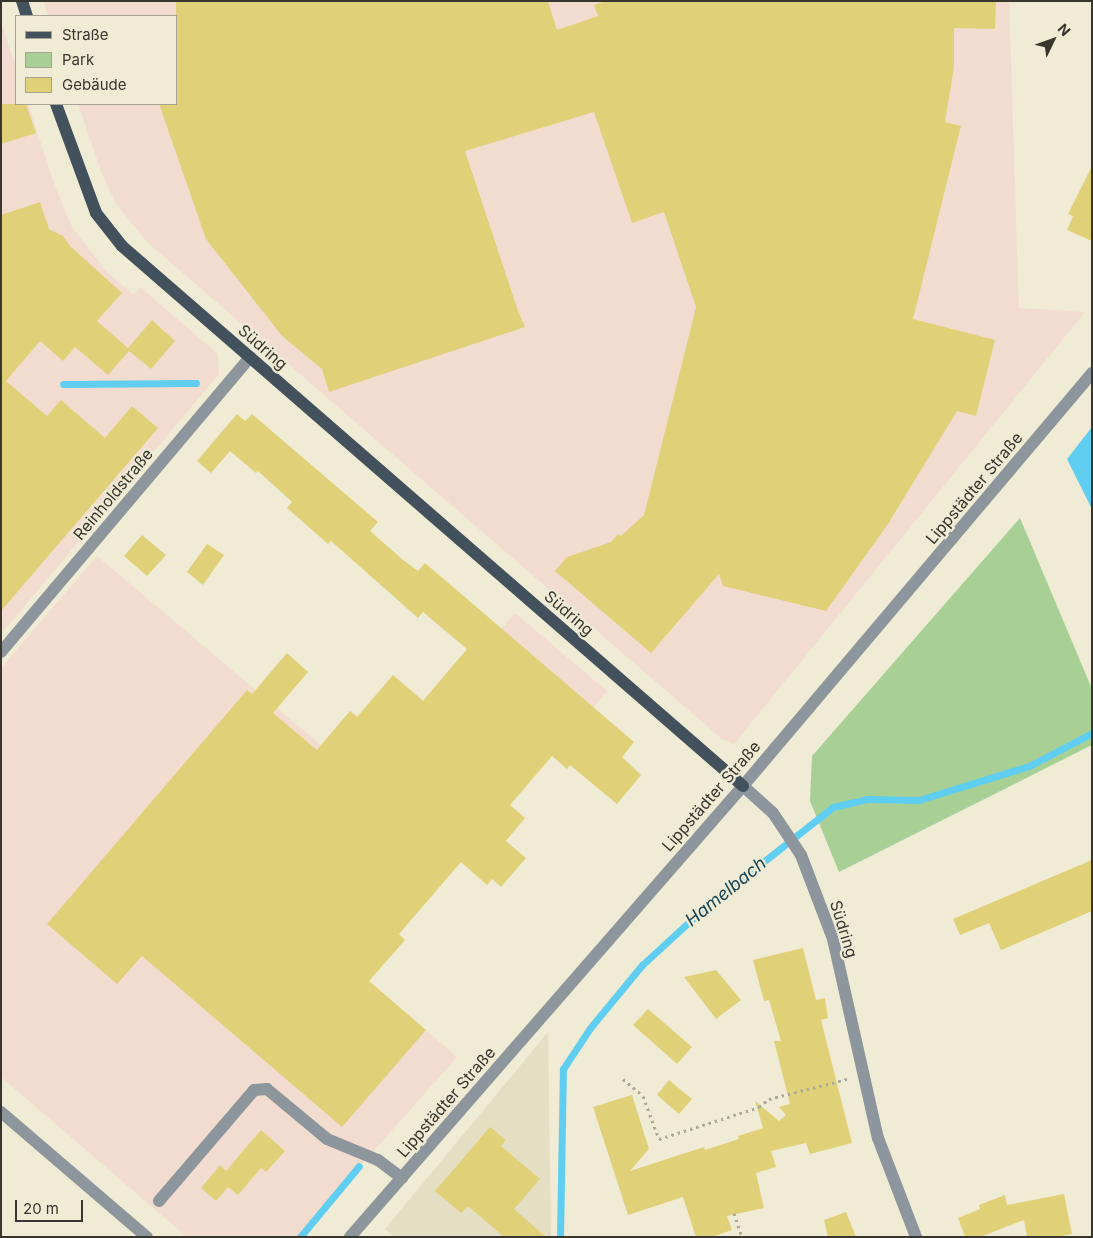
<!DOCTYPE html>
<meta charset="utf-8">
<style>
body{margin:0}
#map{position:relative;width:1093px;height:1238px;overflow:hidden;background:#efebd5;font-family:Inter,sans-serif}
div>[style]{position:absolute}
.built>*{inset:0;background:#e4dfc2}
.industrial>*{inset:0;background:#f2dccf}
.green>*{inset:0;background:#a9d094}
.water>*{inset:0;background:#5fcef1}
.stream>*{height:7px;margin:-3.5px;padding:0 3.5px;transform-origin:3.5px;border-radius:3.5px;background:#5fcef1}
.building>*{inset:0;background:#e0d178}
.path>*{height:3px;margin-top:-1.5px;transform-origin:0;background:repeating-linear-gradient(90deg,#aca998 0 2.5px,transparent 0 6.5px)}
.minor>*{height:12px;margin:-6px;padding:0 6px;transform-origin:6px;border-radius:6px;background:#8d969c}
.major>*{height:12px;margin:-6px;padding:0 6px;transform-origin:6px;border-radius:6px;background:#42515b}
span{translate:-50% -50%;white-space:nowrap;text-align:center;line-height:1.15;-webkit-text-stroke:4.5px #efebd5;paint-order:stroke}
.street-label{font-size:16px;color:#38362e}
.water-label{font-size:18px;color:#184857;font-style:italic}
.frame{position:absolute;inset:0;border:2px solid #38362e;pointer-events:none}
.legend{position:absolute;left:15px;top:15px;width:162px;height:90px;box-sizing:border-box;background:#efebd5;border:1px solid #a6a392;margin:0;padding:6px 9px;list-style:none;font-size:15px;color:#38362e}
.legend li{display:flex;align-items:center;gap:10px;height:25px}
.legend b{width:25px;border:1px solid #a6a392}
.north{position:absolute;left:1028px;top:15px;width:50px;height:50px;-webkit-text-stroke:4px #efebd5;paint-order:stroke;rotate:48deg;font-size:14px;font-weight:700;line-height:20px;text-align:center;color:#38362e}
.north::after{content:'';display:block;margin:auto;width:18px;height:22px;background:#38362e;clip-path:polygon(50% 0,100% 100%,50% 72%,0 100%)}
.scale{position:absolute;left:15px;top:1200px;width:68px;height:22px;box-sizing:border-box;border:2px solid #38362e;border-top:0;padding-left:6px;font-size:15px;line-height:18px;white-space:nowrap;color:#38362e;-webkit-text-stroke:4px #efebd5;paint-order:stroke}
</style>
<div id="map">
<div class="built">
<div style="clip-path:polygon(548px 1032px,551px 1237px,394px 1237px,385px 1229px)"></div>
</div>
<div class="industrial">
<div style="clip-path:polygon(43px 1px,1009px 1px,1019px 308px,1085px 312px,734px 744px,722px 739px,147px 242px,116px 204px,102px 174px,78px 104px,176px 104px,176px 16px,48px 16px)"></div>
<div style="clip-path:polygon(1px 22px,16px 67px,16px 104px,28px 104px,55px 186px,72px 227px,106px 271px,134px 295px,140px 287px,218px 354px,219px 374px,1px 634px)"></div>
<div style="clip-path:polygon(97px 556px,321px 745px,350px 711px,358px 717px,393px 675px,423px 700px,462px 655px,472px 662px,515px 613px,607px 691px,363px 976px,457px 1057px,297px 1237px,187px 1237px,1px 1077px,1px 668px)"></div>
</div>
<div class="green">
<div style="clip-path:polygon(1020px 518px,1092px 689px,1092px 745px,839px 872px,810px 801px,812px 756px)"></div>
</div>
<div class="water">
<div style="clip-path:polygon(1092px 427px,1092px 509px,1067px 459px)"></div>
</div>
<div class="stream">
<div style="left:63px;top:384px;width:133px;rotate:-0.4deg"></div>
<div style="left:300px;top:1237px;width:92px;rotate:-50.3deg"></div>
<div style="left:560px;top:1237px;width:168px;rotate:-89deg"></div>
<div style="left:563px;top:1069px;width:49px;rotate:-56.6deg"></div>
<div style="left:590px;top:1028px;width:82px;rotate:-50.5deg"></div>
<div style="left:642px;top:965px;width:81px;rotate:-42.5deg"></div>
<div style="left:702px;top:910px;width:167px;rotate:-38.2deg"></div>
<div style="left:833px;top:807px;width:36px;rotate:-13deg"></div>
<div style="left:868px;top:799px;width:51px;rotate:1.1deg"></div>
<div style="left:919px;top:800px;width:115px;rotate:-17.2deg"></div>
<div style="left:1029px;top:766px;width:71px;rotate:-27.6deg"></div>
</div>
<div class="building">
<div style="clip-path:polygon(176px 1px,548px 1px,557px 30px,598px 16px,594px 5px,605px 1px,996px 1px,995px 29px,954px 28px,954px 67px,945px 122px,961px 126px,913px 319px,995px 340px,976px 416px,957px 411px,888px 524px,826px 611px,723px 586px,719px 574px,651px 653px,555px 571px,567px 557px,611px 542px,618px 534px,621px 536px,644px 515px,696px 307px,664px 212px,632px 223px,594px 112px,465px 151px,518px 311px,525px 327px,329px 392px,322px 369px,282px 336px,206px 239px,159px 104px,176px 104px)"></div>
<div style="clip-path:polygon(1px 104px,26px 104px,36px 133px,1px 144px)"></div>
<div style="clip-path:polygon(1092px 166px,1092px 241px,1067px 230px,1073px 216px,1068px 214px)"></div>
<div style="clip-path:polygon(40px 202px,49px 229px,63px 236px,70px 246px,122px 293px,97px 321px,128px 348px,152px 320px,175px 341px,151px 369px,129px 351px,108px 375px,75px 347px,63px 361px,40px 341px,6px 381px,47px 416px,61px 400px,105px 438px,132px 406px,158px 428px,1px 611px,1px 215px)"></div>
<div style="clip-path:polygon(237px 414px,245px 421px,252px 414px,378px 522px,370px 531px,402px 559px,418px 571px,425px 563px,634px 742px,622px 757px,641px 775px,617px 804px,570px 765px,567px 769px,552px 756px,510px 805px,525px 818px,506px 841px,526px 858px,501px 887px,492px 879px,487px 885px,461px 862px,399px 934px,405px 940px,369px 981px,426px 1030px,342px 1127px,142px 956px,117px 984px,47px 924px,247px 690px,252px 694px,287px 653px,308px 672px,273px 713px,317px 750px,350px 711px,357px 717px,393px 675px,423px 701px,467px 649px,423px 612px,418px 618px,331px 541px,328px 544px,287px 508px,292px 502px,258px 471px,256px 473px,230px 451px,211px 473px,197px 461px)"></div>
<div style="clip-path:polygon(142px 535px,166px 555px,147px 576px,124px 556px)"></div>
<div style="clip-path:polygon(207px 544px,224px 555px,203px 585px,187px 572px)"></div>
<div style="clip-path:polygon(1092px 860px,1092px 911px,1001px 950px,989px 923px,960px 935px,953px 919px)"></div>
<div style="clip-path:polygon(803px 948px,816px 1000px,825px 998px,828px 1018px,821px 1020px,852px 1143px,810px 1154px,806px 1143px,771px 1151px,776px 1167px,756px 1173px,764px 1208px,727px 1216px,732px 1230px,712px 1237px,696px 1237px,683px 1197px,628px 1215px,593px 1107px,632px 1095px,649px 1149px,630px 1171px,704px 1147px,705px 1150px,739px 1139px,738px 1136px,763px 1128px,755px 1101px,779px 1121px,786px 1115px,779px 1107px,790px 1104px,774px 1041px,781px 1041px,769px 1000px,764px 1001px,753px 960px)"></div>
<div style="clip-path:polygon(716px 970px,741px 1000px,716px 1019px,684px 977px)"></div>
<div style="clip-path:polygon(648px 1009px,692px 1047px,677px 1064px,633px 1025px)"></div>
<div style="clip-path:polygon(669px 1080px,692px 1099px,679px 1114px,657px 1095px)"></div>
<div style="clip-path:polygon(490px 1127px,506px 1140px,501px 1146px,540px 1179px,514px 1209px,546px 1237px,504px 1237px,468px 1206px,461px 1213px,435px 1191px)"></div>
<div style="clip-path:polygon(261px 1130px,285px 1151px,266px 1172px,261px 1168px,238px 1195px,228px 1187px,216px 1201px,201px 1188px,220px 1165px,226px 1171px)"></div>
<div style="clip-path:polygon(1064px 1194px,1072px 1234px,1058px 1237px,1027px 1237px,1024px 1220px,980px 1237px,965px 1237px,958px 1218px,980px 1209px,979px 1205px,1005px 1195px,1007px 1205px)"></div>
<div style="clip-path:polygon(846px 1212px,856px 1237px,828px 1237px,824px 1220px)"></div>
</div>
<div class="path">
<div style="left:623px;top:1079px;width:26px;rotate:40deg"></div>
<div style="left:643px;top:1096px;width:46px;rotate:69.6deg"></div>
<div style="left:659px;top:1139px;width:105px;rotate:-17.7deg"></div>
<div style="left:759px;top:1107px;width:13px;rotate:-39deg"></div>
<div style="left:769px;top:1099px;width:81px;rotate:-14.4deg"></div>
<div style="left:734px;top:1213px;width:25px;rotate:72deg"></div>
</div>
<div class="minor">
<div style="left:1px;top:652px;width:386px;rotate:-49.8deg"></div>
<div style="left:743px;top:786px;width:40px;rotate:42deg"></div>
<div style="left:773px;top:813px;width:50px;rotate:56.3deg"></div>
<div style="left:801px;top:855px;width:90px;rotate:69.1deg"></div>
<div style="left:833px;top:939px;width:204px;rotate:77.3deg"></div>
<div style="left:878px;top:1138px;width:106px;rotate:69deg"></div>
<div style="left:1px;top:1112px;width:192px;rotate:40.6deg"></div>
<div style="left:159px;top:1201px;width:146px;rotate:-49.4deg"></div>
<div style="left:254px;top:1090px;width:13px;rotate:-4deg"></div>
<div style="left:267px;top:1089px;width:78px;rotate:39.8deg"></div>
<div style="left:327px;top:1139px;width:55px;rotate:22.4deg"></div>
<div style="left:378px;top:1160px;width:30px;rotate:37deg"></div>
<div style="left:350px;top:1237px;width:598px;rotate:-48.93deg"></div>
<div style="left:743px;top:786px;width:541px;rotate:-49.8deg"></div>
</div>
<div class="major">
<div style="left:22px;top:1px;width:16px;rotate:72deg"></div>
<div style="left:56px;top:104px;width:116px;rotate:69.8deg"></div>
<div style="left:96px;top:213px;width:42px;rotate:51.8deg"></div>
<div style="left:122px;top:246px;width:823px;rotate:41.01deg"></div>
</div>
<div class="street-label">
<span style="left:263px;top:347px;rotate:41deg">Südring</span>
<span style="left:974px;top:488px;rotate:-50deg">Lippstädter Straße</span>
<span style="left:113px;top:494px;rotate:-50deg">Reinholdstraße</span>
<span style="left:569px;top:613px;rotate:41deg">Südring</span>
<span style="left:711px;top:796px;rotate:-49deg">Lippstädter Straße</span>
<span style="left:844px;top:929px;rotate:73deg">Südring</span>
<span style="left:446px;top:1102px;rotate:-49deg">Lippstädter Straße</span>
</div>
<div class="water-label">
<span style="left:726px;top:892px;rotate:-39deg">Hamelbach</span>
</div>
<div class="frame"></div>
<ul class="legend">
<li><b style="height:6px;background:#42515b"></b>Straße</li>
<li><b style="height:14px;background:#a9d094"></b>Park</li>
<li><b style="height:14px;background:#e0d178"></b>Gebäude</li>
</ul>
<div class="north">N</div>
<div class="scale">20 m</div>
</div>
